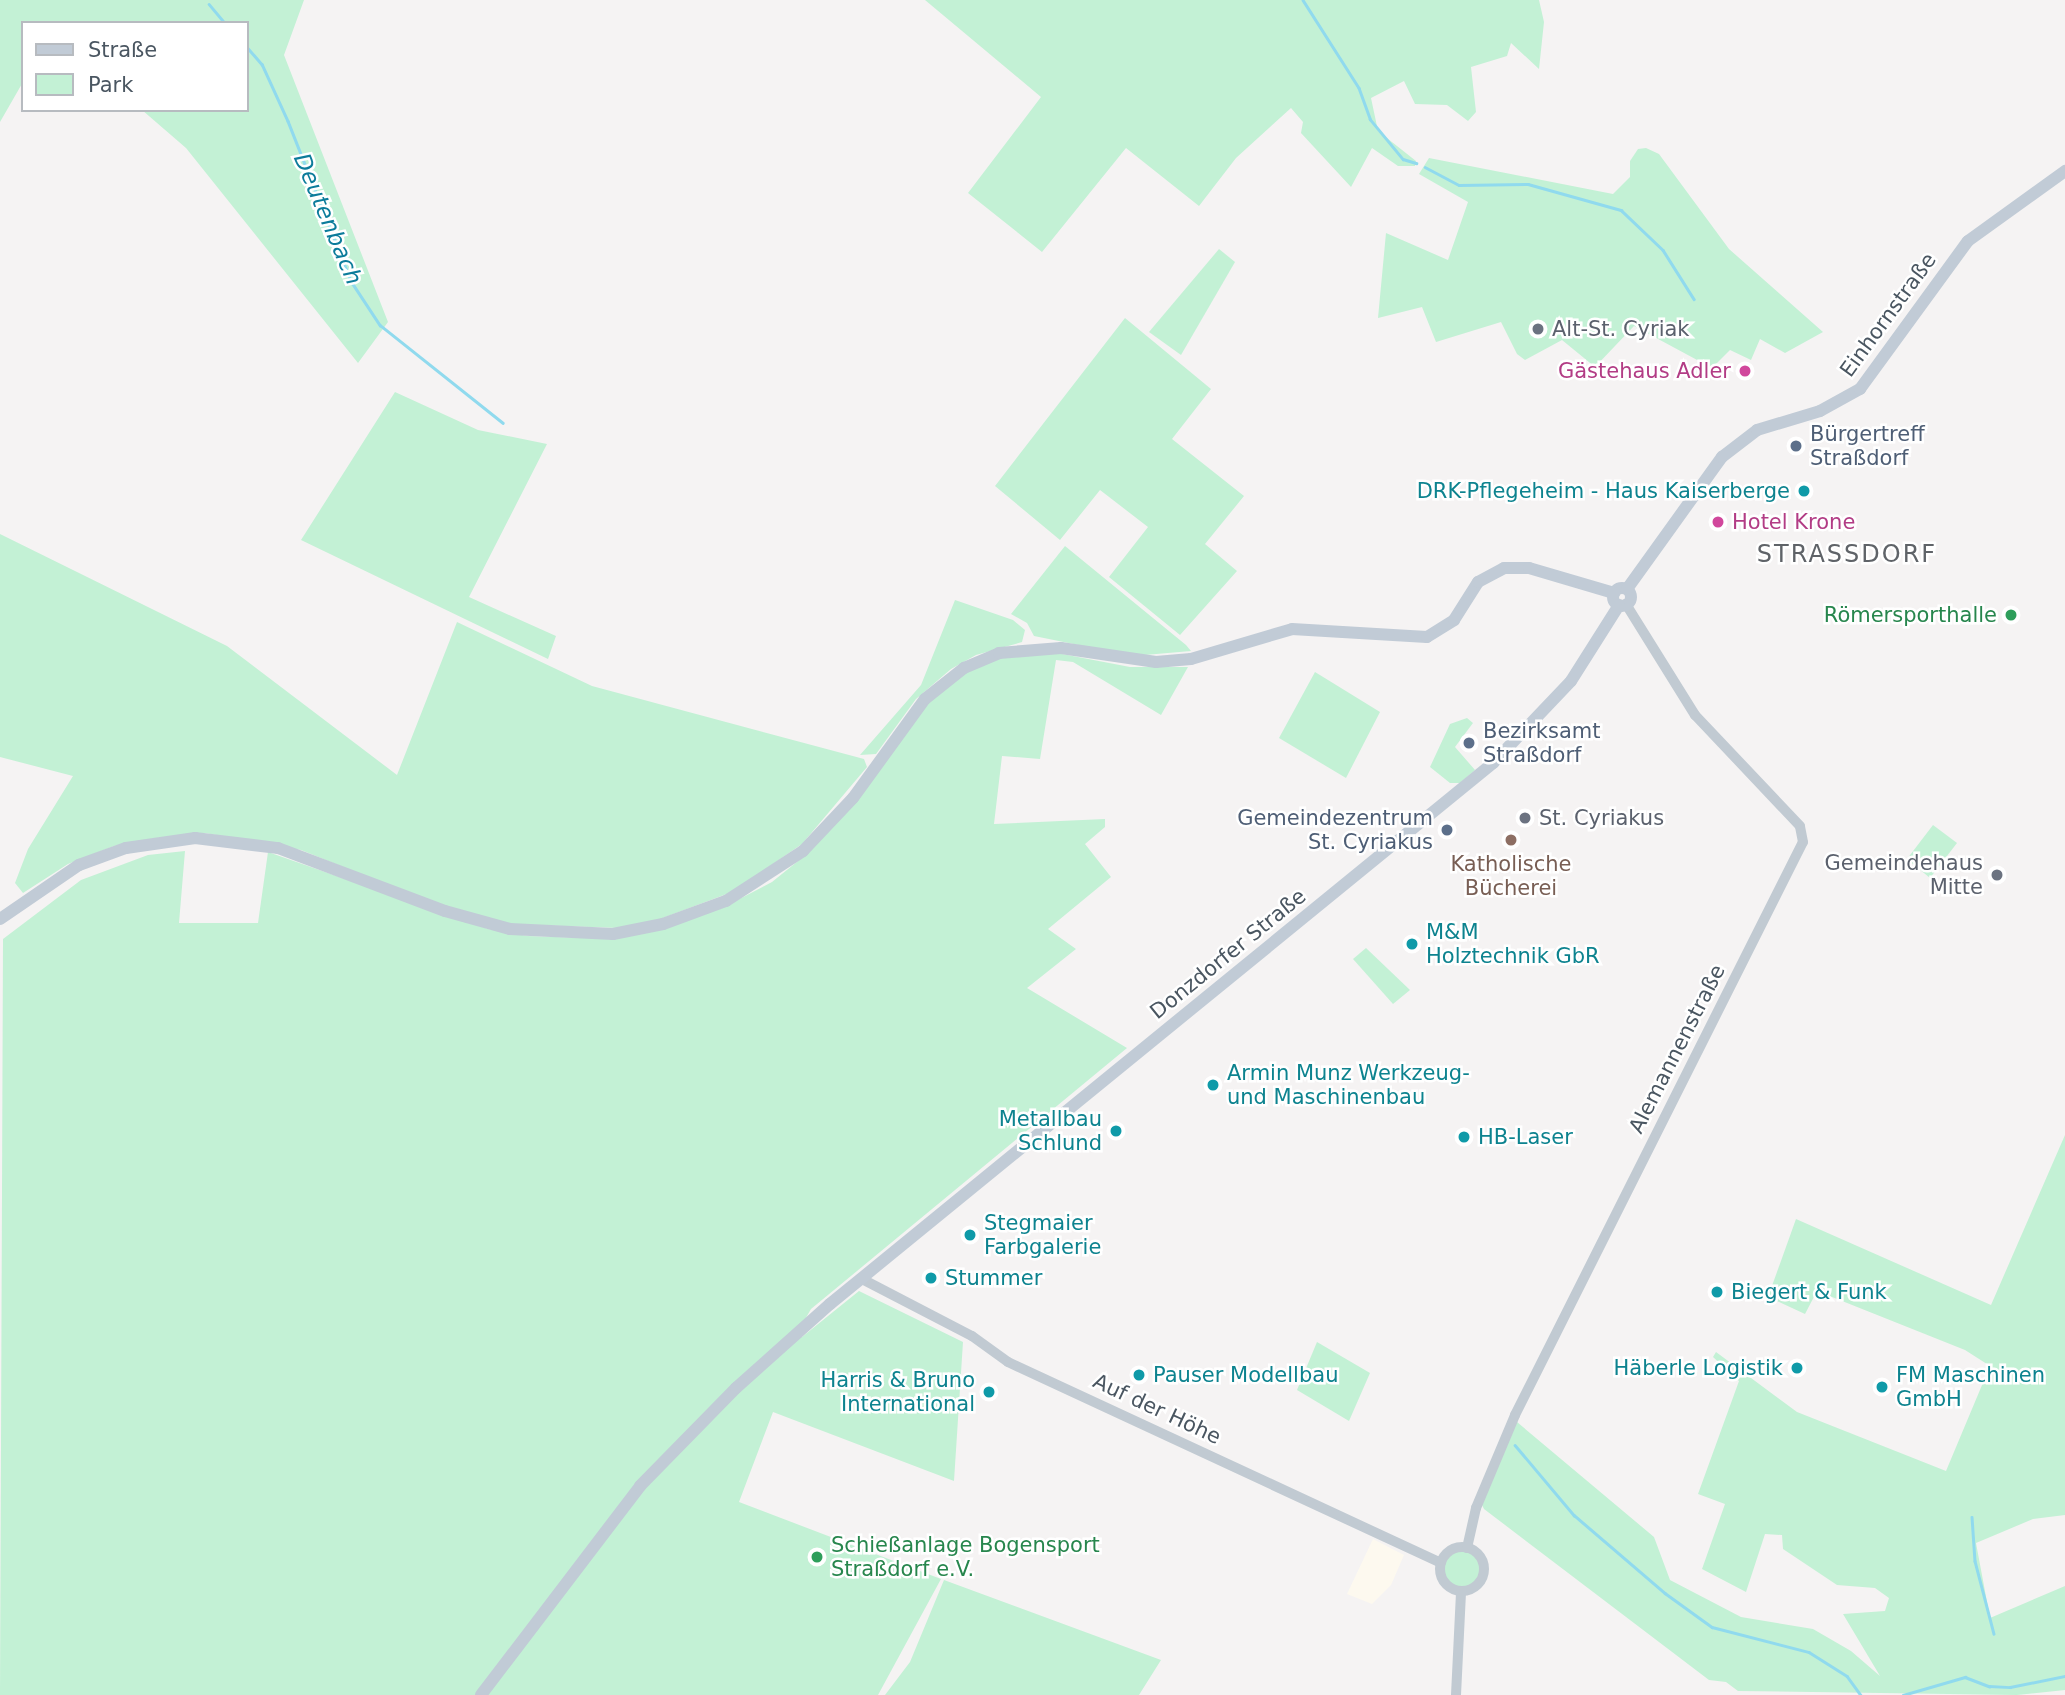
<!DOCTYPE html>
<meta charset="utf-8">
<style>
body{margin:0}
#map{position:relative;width:2065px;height:1695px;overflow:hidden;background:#f5f3f3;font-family:"DejaVu Sans",sans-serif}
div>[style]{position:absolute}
.commercial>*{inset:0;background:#fdf9ef}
.green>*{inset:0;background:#c3f1d5}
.round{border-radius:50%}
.stream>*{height:2.5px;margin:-1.25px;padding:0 1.25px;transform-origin:1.25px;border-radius:1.25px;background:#90daee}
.tertiary>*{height:10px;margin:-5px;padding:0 5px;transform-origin:5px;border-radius:5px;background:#c1cad2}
.tertiary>.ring{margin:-5px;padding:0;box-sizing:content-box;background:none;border:10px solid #c1cad2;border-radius:50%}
.secondary>*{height:12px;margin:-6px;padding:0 6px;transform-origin:6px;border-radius:6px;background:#c1cbd6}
.secondary>.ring{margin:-6px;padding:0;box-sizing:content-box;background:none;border:12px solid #c1cbd6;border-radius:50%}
.dots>*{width:19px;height:19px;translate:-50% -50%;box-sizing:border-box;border:4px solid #fff;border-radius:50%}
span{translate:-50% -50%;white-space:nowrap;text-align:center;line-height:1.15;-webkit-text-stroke:5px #fff;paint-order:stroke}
.street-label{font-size:21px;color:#4a5661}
.worship-label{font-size:21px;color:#5b616d}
.left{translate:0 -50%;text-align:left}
.right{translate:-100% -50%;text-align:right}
.hotel-label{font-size:21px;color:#b23c85}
.service-label{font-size:21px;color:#4e5e75}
.culture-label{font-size:21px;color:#0d838f}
.leisure-label{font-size:21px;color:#27864d}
.education-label{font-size:21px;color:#785e54}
.water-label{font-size:23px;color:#0c7c9b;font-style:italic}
.quarter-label{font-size:24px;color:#5f6368;letter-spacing:2px}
.legend{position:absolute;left:21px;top:21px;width:228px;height:91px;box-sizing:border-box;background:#fff;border:2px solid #b7bbc0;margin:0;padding:9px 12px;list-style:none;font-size:21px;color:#4a5661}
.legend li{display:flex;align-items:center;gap:14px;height:35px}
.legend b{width:35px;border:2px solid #b7bbc0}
</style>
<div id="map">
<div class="commercial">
<div style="clip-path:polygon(1373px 1539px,1404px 1555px,1391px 1585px,1372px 1604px,1347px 1594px)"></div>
</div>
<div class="green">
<div style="clip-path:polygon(0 0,304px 0,284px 55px,388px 322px,358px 363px,186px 148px,142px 110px,247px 110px,247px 23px,23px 23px,23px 82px,0 122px)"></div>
<div style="clip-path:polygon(925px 0,1539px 0,1544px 22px,1539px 69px,1511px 43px,1507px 56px,1471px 67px,1476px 112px,1468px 121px,1447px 105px,1415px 104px,1404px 81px,1371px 98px,1378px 131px,1416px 161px,1415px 166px,1398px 166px,1372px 148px,1351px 187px,1301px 133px,1303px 122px,1291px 108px,1236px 158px,1199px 206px,1126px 148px,1042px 252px,968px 193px,1041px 97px)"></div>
<div style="clip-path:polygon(1646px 148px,1659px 154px,1729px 249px,1823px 332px,1785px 353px,1760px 339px,1751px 360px,1730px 350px,1712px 368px,1634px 326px,1595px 367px,1562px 340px,1525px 360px,1517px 354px,1501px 322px,1436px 342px,1422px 307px,1378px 318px,1386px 233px,1448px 260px,1468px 202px,1419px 174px,1429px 158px,1613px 194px,1630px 177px,1630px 161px,1638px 149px)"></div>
<div style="clip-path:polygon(1219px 249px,1235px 262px,1181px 355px,1149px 332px)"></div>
<div style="clip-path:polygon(1125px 318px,1211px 389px,1172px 439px,1244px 496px,1205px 544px,1237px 571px,1180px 635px,1109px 577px,1148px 527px,1100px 490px,1060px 540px,995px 486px)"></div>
<div style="clip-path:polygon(395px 392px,478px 430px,547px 444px,469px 597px,556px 636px,548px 659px,301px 540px)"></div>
<div style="clip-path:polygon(0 534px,227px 646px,397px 775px,457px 622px,592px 686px,864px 759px,867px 767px,802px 844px,732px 892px,660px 919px,618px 928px,505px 924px,430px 902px,301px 850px,205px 833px,114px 846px,68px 864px,23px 893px,15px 883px,28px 849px,73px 776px,0 757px)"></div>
<div style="clip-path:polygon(1065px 546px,1186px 645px,1191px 651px,1133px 656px,1034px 636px,1027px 623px,1011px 614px)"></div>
<div style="clip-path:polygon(955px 600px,1013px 620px,1025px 630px,1022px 642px,976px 655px,951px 669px,916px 699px,876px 754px,860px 755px,921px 685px)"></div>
<div style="clip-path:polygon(1057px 653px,1130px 667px,1188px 667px,1161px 715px,1073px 662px,1056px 660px,1040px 759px,1002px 756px,994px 824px,1105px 819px,1105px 827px,1085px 844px,1111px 877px,1048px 929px,1076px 949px,1027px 988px,1127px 1048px,811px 1309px,799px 1330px,802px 1337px,859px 1291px,963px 1342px,954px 1481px,773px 1412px,739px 1502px,941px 1579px,878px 1695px,0 1695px,3px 939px,81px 880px,148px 855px,185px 851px,179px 923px,258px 923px,268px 852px,488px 929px,528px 936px,584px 938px,722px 908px,772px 882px,808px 853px,921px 709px,955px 678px,992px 659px)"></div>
<div style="clip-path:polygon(1315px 672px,1380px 712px,1346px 778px,1279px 738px)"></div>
<div style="clip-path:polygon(1467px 718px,1473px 723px,1455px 747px,1475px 770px,1460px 783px,1450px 783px,1430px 767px,1450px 724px)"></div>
<div style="clip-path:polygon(1933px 825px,1957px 843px,1930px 878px,1907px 859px)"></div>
<div style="clip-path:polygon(1366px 948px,1410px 990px,1393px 1004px,1353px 959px)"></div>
<div style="clip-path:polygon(2065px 1135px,2065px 1515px,2033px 1519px,1976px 1543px,1990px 1618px,2065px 1586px,2065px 1690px,2017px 1695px,1738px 1691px,1726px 1682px,1709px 1680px,1484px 1509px,1481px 1503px,1517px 1422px,1654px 1537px,1670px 1580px,1741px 1617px,1813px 1629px,1851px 1651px,1880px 1676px,1843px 1614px,1885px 1611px,1889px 1598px,1875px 1588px,1837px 1585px,1783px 1549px,1782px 1535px,1765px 1534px,1746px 1592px,1702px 1569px,1725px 1504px,1698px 1494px,1739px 1381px,1713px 1357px,1716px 1352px,1797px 1412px,1946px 1471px,1990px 1366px,1965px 1350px,1817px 1291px,1805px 1314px,1768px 1297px,1796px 1219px,1991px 1305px)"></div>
<div style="clip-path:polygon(1317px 1342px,1370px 1373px,1349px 1421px,1297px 1390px)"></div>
<div class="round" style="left:1444px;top:1551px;width:36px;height:36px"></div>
<div style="clip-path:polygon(944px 1580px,1161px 1660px,1139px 1695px,885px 1695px,910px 1662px)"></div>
</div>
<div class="stream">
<div style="left:1303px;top:0;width:104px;rotate:57.5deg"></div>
<div style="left:1359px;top:88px;width:33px;rotate:70deg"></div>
<div style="left:1370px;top:119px;width:52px;rotate:50.5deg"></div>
<div style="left:1403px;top:159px;width:14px;rotate:17deg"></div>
<div style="left:209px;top:4px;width:25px;rotate:50deg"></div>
<div style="left:247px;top:47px;width:23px;rotate:49deg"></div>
<div style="left:262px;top:64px;width:63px;rotate:65.5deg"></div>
<div style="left:288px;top:121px;width:172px;rotate:68.5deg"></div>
<div style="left:351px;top:281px;width:53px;rotate:56.6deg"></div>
<div style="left:380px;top:325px;width:157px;rotate:38.5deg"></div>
<div style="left:1425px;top:167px;width:38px;rotate:28deg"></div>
<div style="left:1459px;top:185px;width:69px;rotate:-0.8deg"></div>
<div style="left:1528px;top:184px;width:97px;rotate:15.6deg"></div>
<div style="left:1621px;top:210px;width:58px;rotate:43.6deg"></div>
<div style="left:1663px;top:250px;width:58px;rotate:57.7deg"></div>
<div style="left:1515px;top:1445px;width:92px;rotate:49.9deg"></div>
<div style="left:1574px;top:1515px;width:120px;rotate:40.6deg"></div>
<div style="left:1665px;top:1593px;width:58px;rotate:35.9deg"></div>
<div style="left:1712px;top:1627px;width:100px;rotate:14.5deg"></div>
<div style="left:1809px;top:1652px;width:45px;rotate:32.3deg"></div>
<div style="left:1847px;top:1676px;width:24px;rotate:54deg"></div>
<div style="left:1972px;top:1517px;width:44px;rotate:86.1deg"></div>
<div style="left:1975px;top:1561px;width:75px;rotate:75.4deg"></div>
<div style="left:1903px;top:1695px;width:65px;rotate:-16.2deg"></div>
<div style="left:1965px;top:1677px;width:26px;rotate:21deg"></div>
<div style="left:1989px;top:1686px;width:21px;rotate:3deg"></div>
<div style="left:2010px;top:1687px;width:56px;rotate:-11.3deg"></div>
</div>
<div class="tertiary">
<div style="left:862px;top:1279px;width:124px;rotate:27.4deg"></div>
<div style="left:972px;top:1336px;width:44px;rotate:35.8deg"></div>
<div style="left:1008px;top:1362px;width:477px;rotate:24.9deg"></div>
<div class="ring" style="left:1440px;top:1547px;width:34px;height:34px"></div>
<div style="left:1467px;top:1548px;width:41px;rotate:-77.3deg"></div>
<div style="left:1476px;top:1508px;width:101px;rotate:-67.2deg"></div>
<div style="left:1515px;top:1415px;width:641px;rotate:-63.32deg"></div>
<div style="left:1803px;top:842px;width:16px;rotate:-101deg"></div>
<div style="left:1800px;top:826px;width:153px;rotate:-133.4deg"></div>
<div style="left:1695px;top:715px;width:131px;rotate:-121.9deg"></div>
<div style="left:1456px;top:1695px;width:104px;rotate:-87.2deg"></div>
</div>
<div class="secondary">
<div class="ring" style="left:1613px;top:588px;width:6px;height:6px"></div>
<div style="left:1627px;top:589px;width:163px;rotate:-54.3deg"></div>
<div style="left:1722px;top:457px;width:44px;rotate:-37.6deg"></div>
<div style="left:1757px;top:430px;width:66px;rotate:-16.8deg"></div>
<div style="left:1820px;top:411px;width:46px;rotate:-28.8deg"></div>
<div style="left:1860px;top:389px;width:183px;rotate:-53.9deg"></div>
<div style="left:1968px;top:241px;width:120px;rotate:-35.8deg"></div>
<div style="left:0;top:919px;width:96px;rotate:-34.4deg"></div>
<div style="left:79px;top:865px;width:50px;rotate:-19.9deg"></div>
<div style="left:126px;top:848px;width:70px;rotate:-8.2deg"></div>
<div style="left:195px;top:838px;width:84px;rotate:6.9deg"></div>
<div style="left:278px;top:848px;width:178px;rotate:20.7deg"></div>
<div style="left:445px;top:911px;width:67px;rotate:15.5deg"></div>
<div style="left:510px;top:929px;width:103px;rotate:2.8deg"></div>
<div style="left:613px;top:934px;width:51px;rotate:-11.3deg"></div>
<div style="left:663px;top:924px;width:67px;rotate:-20.1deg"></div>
<div style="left:726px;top:901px;width:92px;rotate:-33deg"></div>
<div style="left:803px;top:851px;width:73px;rotate:-46.7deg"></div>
<div style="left:853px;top:798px;width:122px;rotate:-54deg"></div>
<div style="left:925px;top:699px;width:50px;rotate:-38.5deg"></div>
<div style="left:964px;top:668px;width:38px;rotate:-23deg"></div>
<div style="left:999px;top:653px;width:62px;rotate:-4.6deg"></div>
<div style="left:1061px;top:648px;width:96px;rotate:8.4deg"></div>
<div style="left:1156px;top:662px;width:35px;rotate:-5deg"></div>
<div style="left:1191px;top:659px;width:105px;rotate:-16.5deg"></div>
<div style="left:1292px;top:629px;width:135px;rotate:3.4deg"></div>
<div style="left:1427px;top:637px;width:32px;rotate:-32deg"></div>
<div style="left:1454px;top:620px;width:45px;rotate:-57.7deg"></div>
<div style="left:1478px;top:582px;width:30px;rotate:-28deg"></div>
<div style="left:1504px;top:568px;width:25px"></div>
<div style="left:1529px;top:568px;width:89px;rotate:16.4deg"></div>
<div style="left:481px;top:1695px;width:263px;rotate:-52.7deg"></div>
<div style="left:640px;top:1486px;width:137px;rotate:-45.6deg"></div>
<div style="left:736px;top:1388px;width:126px;rotate:-41.8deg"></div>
<div style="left:830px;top:1304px;width:856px;rotate:-39.21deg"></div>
<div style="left:1493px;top:763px;width:113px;rotate:-46.4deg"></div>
<div style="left:1571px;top:681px;width:90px;rotate:-57.7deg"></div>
</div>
<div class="dots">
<div style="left:1538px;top:329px;background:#6b7280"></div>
<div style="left:1745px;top:371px;background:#d1479c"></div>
<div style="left:1796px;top:446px;background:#5c6f8a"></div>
<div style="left:1804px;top:491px;background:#0f9aa8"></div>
<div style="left:1718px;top:522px;background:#d1479c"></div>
<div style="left:2011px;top:615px;background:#2e9e5b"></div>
<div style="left:1469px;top:743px;background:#5c6f8a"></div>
<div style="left:1525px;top:818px;background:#6b7280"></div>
<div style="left:1447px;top:830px;background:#5c6f8a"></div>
<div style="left:1511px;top:840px;background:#8d6e63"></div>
<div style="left:1997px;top:875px;background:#6b7280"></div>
<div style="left:1412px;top:944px;background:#0f9aa8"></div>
<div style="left:1213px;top:1085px;background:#0f9aa8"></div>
<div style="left:1116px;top:1131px;background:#0f9aa8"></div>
<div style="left:1464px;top:1137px;background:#0f9aa8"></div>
<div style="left:970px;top:1235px;background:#0f9aa8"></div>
<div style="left:931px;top:1278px;background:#0f9aa8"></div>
<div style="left:1717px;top:1292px;background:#0f9aa8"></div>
<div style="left:1797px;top:1368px;background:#0f9aa8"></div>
<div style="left:1139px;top:1375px;background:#0f9aa8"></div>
<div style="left:1882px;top:1387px;background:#0f9aa8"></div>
<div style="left:989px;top:1392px;background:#0f9aa8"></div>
<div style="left:817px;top:1557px;background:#2e9e5b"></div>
</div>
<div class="street-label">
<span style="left:1888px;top:315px;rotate:-54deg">Einhornstraße</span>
<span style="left:1228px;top:954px;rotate:-39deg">Donzdorfer Straße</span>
<span style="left:1677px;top:1049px;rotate:-63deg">Alemannenstraße</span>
<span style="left:1157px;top:1409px;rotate:25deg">Auf der Höhe</span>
</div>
<div class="worship-label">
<span class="left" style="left:1552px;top:329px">Alt-St. Cyriak</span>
<span class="left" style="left:1539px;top:818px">St. Cyriakus</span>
<span class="right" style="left:1983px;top:875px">Gemeindehaus<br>Mitte</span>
</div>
<div class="hotel-label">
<span class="right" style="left:1731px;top:371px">Gästehaus Adler</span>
<span class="left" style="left:1732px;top:522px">Hotel Krone</span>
</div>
<div class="service-label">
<span class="left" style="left:1810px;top:446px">Bürgertreff<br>Straßdorf</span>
<span class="left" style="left:1483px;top:743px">Bezirksamt<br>Straßdorf</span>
<span class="right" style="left:1433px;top:830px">Gemeindezentrum<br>St. Cyriakus</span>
</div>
<div class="culture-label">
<span class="right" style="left:1790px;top:491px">DRK-Pflegeheim - Haus Kaiserberge</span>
<span class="left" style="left:1426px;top:944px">M&amp;M<br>Holztechnik GbR</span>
<span class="left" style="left:1227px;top:1085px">Armin Munz Werkzeug-<br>und Maschinenbau</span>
<span class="right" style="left:1102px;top:1131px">Metallbau<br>Schlund</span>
<span class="left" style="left:1478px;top:1137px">HB-Laser</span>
<span class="left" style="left:984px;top:1235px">Stegmaier<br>Farbgalerie</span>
<span class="left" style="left:945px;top:1278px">Stummer</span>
<span class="left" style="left:1731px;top:1292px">Biegert &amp; Funk</span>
<span class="right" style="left:1783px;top:1368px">Häberle Logistik</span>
<span class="left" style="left:1153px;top:1375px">Pauser Modellbau</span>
<span class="left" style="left:1896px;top:1387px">FM Maschinen<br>GmbH</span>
<span class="right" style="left:975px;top:1392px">Harris &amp; Bruno<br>International</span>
</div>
<div class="leisure-label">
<span class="right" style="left:1997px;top:615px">Römersporthalle</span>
<span class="left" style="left:831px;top:1557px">Schießanlage Bogensport<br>Straßdorf e.V.</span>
</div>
<div class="education-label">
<span style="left:1511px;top:876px">Katholische<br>Bücherei</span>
</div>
<div class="water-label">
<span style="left:328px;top:219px;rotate:67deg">Deutenbach</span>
</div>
<div class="quarter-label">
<span style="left:1847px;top:555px">STRASSDORF</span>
</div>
<ul class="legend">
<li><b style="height:9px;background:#c1cbd6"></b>Straße</li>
<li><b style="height:19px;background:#c3f1d5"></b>Park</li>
</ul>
</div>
